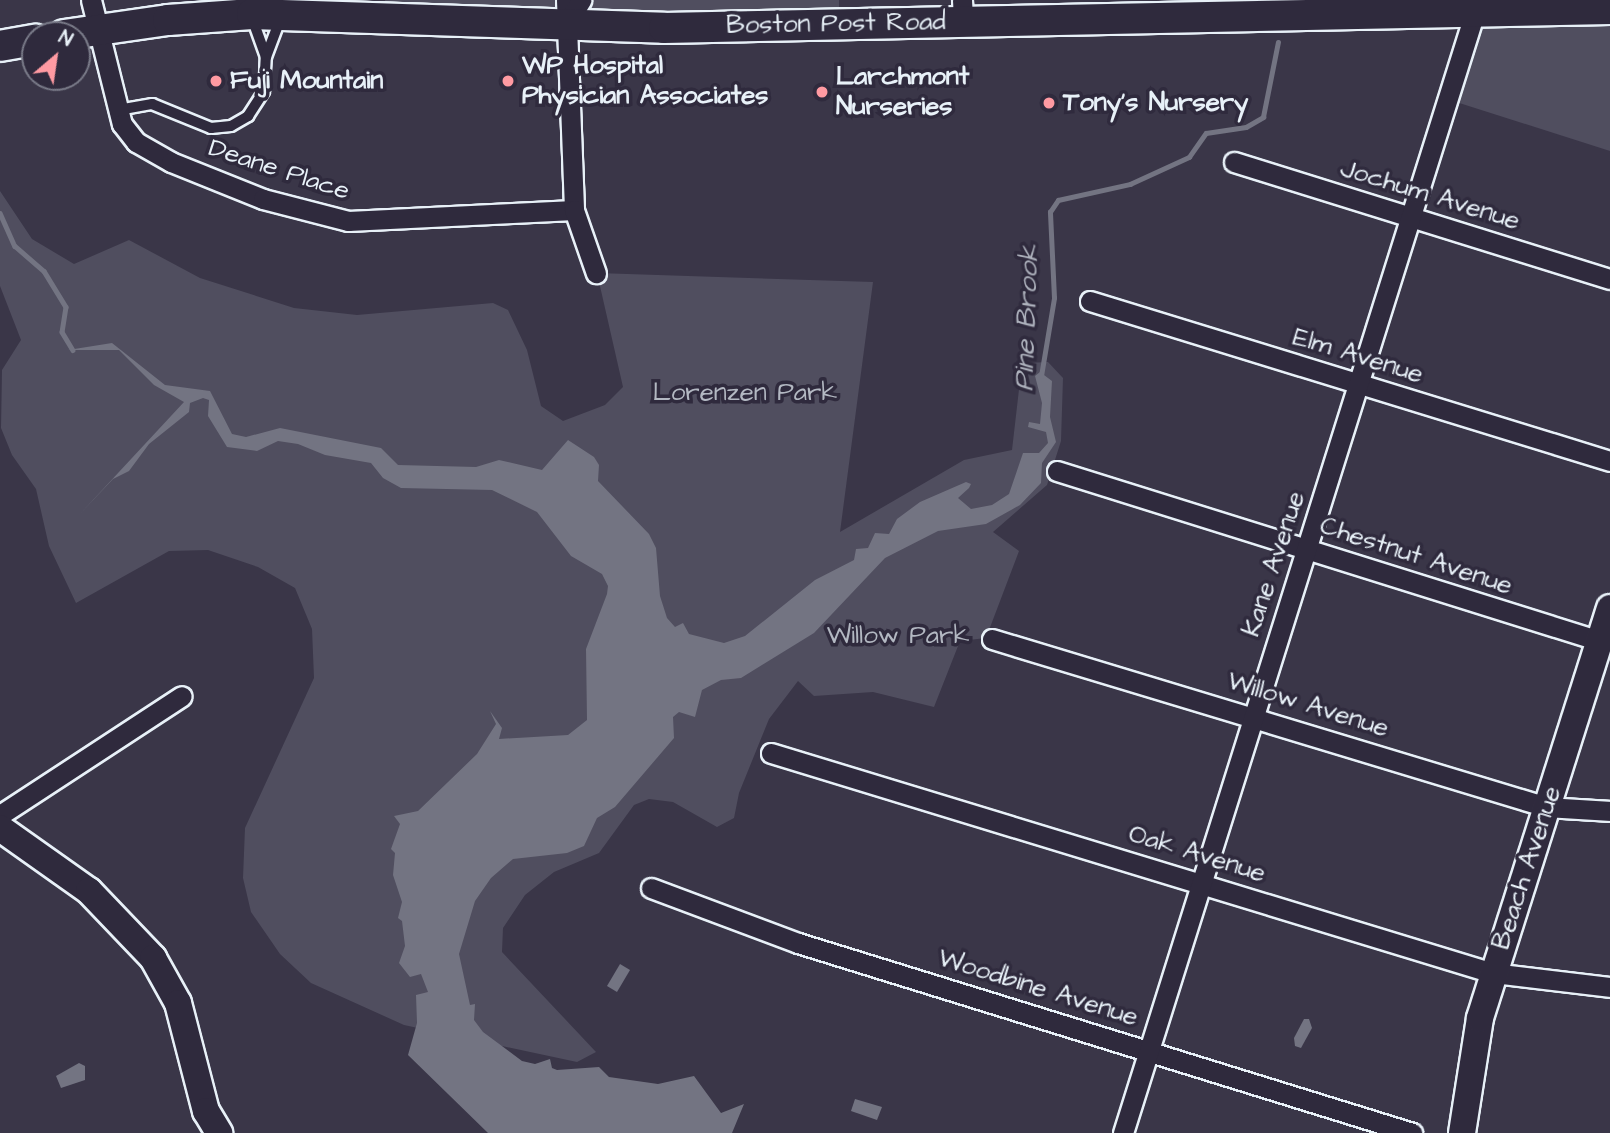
<!DOCTYPE html>
<style>
body{margin:0}
#map{position:relative;width:1610px;height:1133px;overflow:hidden;background:#3a3648;font-family:"Architects Daughter",sans-serif}
div>[style]{position:absolute}
.green>*{inset:0;background:#504e5f}
.water>*{inset:0;background:#737482}
.stream>*{height:4.5px;margin:-2.25px;padding:0 2.25px;transform-origin:2.25px;border-radius:2.25px;background:#737482}
.roads{filter:drop-shadow(2px 0 #e8f1f8) drop-shadow(-2px 0 #e8f1f8) drop-shadow(0 2px #e8f1f8) drop-shadow(0 -2px #e8f1f8)}
.lane>*{height:10px;margin:-5px;padding:0 5px;transform-origin:5px;border-radius:5px;background:#2f2a3d}
.street>*{height:19px;margin:-9.5px;padding:0 9.5px;transform-origin:9.5px;border-radius:9.5px;background:#2f2a3d}
.secondary>*{height:26px;margin:-13px;padding:0 13px;transform-origin:13px;border-radius:13px;background:#2f2a3d}
.primary>*{height:30px;margin:-15px;padding:0 15px;transform-origin:15px;border-radius:15px;background:#2f2a3d}
.dots>*{width:19px;height:19px;translate:-50% -50%;box-sizing:border-box;border:4px solid #2f2a3d;border-radius:50%}
span{translate:-50% -50%;white-space:nowrap;text-align:center;line-height:1.15;-webkit-text-stroke:7px #2f2a3d;paint-order:stroke}
.street-label{font-size:26px;color:#e8f1f8}
.poi-label{font-size:26px;color:#e8f1f8;font-weight:700}
.left{translate:0 -50%;text-align:left}
.park-label{font-size:26px;color:#b3b8c2}
.water-label{font-size:28px;color:#aeb2bd;font-style:italic}
.north{position:absolute;left:21px;top:21px;width:70px;height:70px;box-sizing:border-box;background:#2f2a3d;border:2px solid #797a88;border-radius:50%;rotate:29deg;font-size:19px;font-weight:700;line-height:28px;text-align:center;color:#e8f1f8}
.north::after{content:'';display:block;margin:auto;width:24px;height:32px;background:#ff9aa2;clip-path:polygon(50% 0,100% 100%,50% 72%,0 100%)}
</style>
<div id="map">
<div class="green">
<div style="clip-path:polygon(385px 0,839px 0,839px 29px,387px 19px)"></div>
<div style="clip-path:polygon(1610px 14px,1610px 151px,1453px 101px,1478px 18px)"></div>
<div style="clip-path:polygon(0 191px,32px 239px,74px 264px,129px 240px,200px 278px,294px 308px,357px 315px,493px 303px,508px 310px,527px 350px,541px 406px,563px 421px,605px 405px,623px 387px,597px 273px,873px 282px,840px 532px,964px 460px,1012px 450px,1021px 372px,1027px 363px,1048px 362px,1063px 378px,1061px 441px,1047px 485px,993px 532px,1019px 551px,986px 638px,960px 641px,934px 707px,873px 692px,814px 696px,798px 681px,769px 719px,739px 793px,734px 818px,717px 827px,673px 802px,649px 799px,634px 805px,599px 853px,554px 872px,525px 895px,503px 928px,502px 952px,596px 1052px,577px 1062px,404px 1025px,311px 983px,280px 954px,251px 912px,243px 878px,245px 828px,314px 678px,312px 629px,295px 588px,258px 567px,208px 550px,169px 551px,76px 603px,49px 546px,36px 489px,12px 455px,1px 428px,2px 370px,21px 340px,0 286px)"></div>
</div>
<div class="water">
<div style="clip-path:polygon(112px 343px,165px 385px,210px 391px,232px 434px,246px 437px,280px 428px,381px 448px,398px 465px,476px 467px,499px 460px,542px 470px,568px 440px,594px 457px,599px 465px,598px 481px,649px 534px,656px 548px,660px 596px,667px 618px,675px 627px,683px 623px,689px 634px,724px 643px,745px 636px,815px 580px,854px 560px,856px 549px,868px 548px,875px 533px,889px 534px,897px 519px,920px 502px,966px 482px,971px 484px,969px 488px,958px 498px,971px 509px,992px 505px,1009px 494px,1023px 453px,1039px 453px,1048px 443px,1046px 432px,1028px 427px,1029px 422px,1040px 424px,1042px 403px,1035px 376px,1040px 372px,1052px 381px,1050px 417px,1056px 442px,1042px 463px,1041px 483px,1020px 505px,986px 524px,938px 531px,885px 558px,814px 633px,741px 678px,721px 680px,702px 690px,695px 717px,679px 712px,673px 717px,674px 738px,615px 807px,597px 818px,584px 846px,567px 853px,513px 859px,491px 878px,475px 901px,459px 954px,470px 1005px,475px 1004px,474px 1020px,483px 1032px,522px 1061px,535px 1064px,550px 1059px,552px 1068px,557px 1070px,599px 1067px,609px 1077px,658px 1084px,694px 1076px,721px 1113px,744px 1104px,732px 1133px,488px 1133px,408px 1055px,417px 1023px,416px 995px,428px 992px,421px 974px,410px 977px,399px 963px,405px 946px,402px 921px,398px 918px,402px 902px,393px 875px,395px 853px,391px 849px,400px 824px,394px 816px,418px 811px,477px 754px,496px 724px,490px 711px,502px 728px,499px 739px,568px 735px,587px 720px,586px 649px,607px 594px,608px 586px,602px 574px,571px 556px,537px 512px,492px 490px,401px 488px,383px 478px,371px 463px,325px 455px,298px 444px,278px 441px,257px 451px,227px 447px,208px 416px,209px 400px,203px 398px,190px 403px,189px 412px,149px 444px,129px 471px,113px 479px,79px 515px,184px 402px,154px 385px,119px 350px,68px 350px)"></div>
<div style="clip-path:polygon(620px 964px,630px 970px,617px 992px,607px 986px)"></div>
<div style="clip-path:polygon(1304px 1019px,1309px 1019px,1312px 1028px,1301px 1048px,1295px 1046px,1294px 1038px)"></div>
<div style="clip-path:polygon(79px 1063px,85px 1066px,85px 1080px,61px 1088px,56px 1076px)"></div>
<div style="clip-path:polygon(855px 1099px,882px 1107px,877px 1120px,851px 1111px)"></div>
</div>
<div class="stream">
<div style="left:0;top:213px;width:36px;rotate:66deg"></div>
<div style="left:15px;top:246px;width:38px;rotate:41deg"></div>
<div style="left:44px;top:271px;width:42px;rotate:58.6deg"></div>
<div style="left:66px;top:307px;width:25px;rotate:99deg"></div>
<div style="left:62px;top:332px;width:21px;rotate:59deg"></div>
<div style="left:1041px;top:376px;width:79px;rotate:-80.5deg"></div>
<div style="left:1054px;top:298px;width:86px;rotate:-92.7deg"></div>
<div style="left:1050px;top:212px;width:14px;rotate:-56deg"></div>
<div style="left:1058px;top:200px;width:74px;rotate:-12.5deg"></div>
<div style="left:1130px;top:184px;width:65px;rotate:-24.6deg"></div>
<div style="left:1189px;top:157px;width:29px;rotate:-55deg"></div>
<div style="left:1206px;top:133px;width:40px;rotate:-8.5deg"></div>
<div style="left:1246px;top:127px;width:20px;rotate:-30deg"></div>
<div style="left:1263px;top:117px;width:76px;rotate:-78.7deg"></div>
</div>
<div class="roads">
<div class="lane">
<div style="left:252px;top:18px;width:41px;rotate:70.3deg"></div>
<div style="left:118px;top:110px;width:35px;rotate:-10deg"></div>
<div style="left:152px;top:104px;width:64px;rotate:22.1deg"></div>
<div style="left:211px;top:128px;width:20px;rotate:-6deg"></div>
<div style="left:231px;top:126px;width:20px;rotate:-30deg"></div>
<div style="left:248px;top:116px;width:30px;rotate:-57deg"></div>
<div style="left:264px;top:91px;width:34px;rotate:-87deg"></div>
<div style="left:266px;top:57px;width:43px;rotate:-69.4deg"></div>
</div>
<div class="street">
<div style="left:91px;top:0;width:128px;rotate:76deg"></div>
<div style="left:122px;top:124px;width:23px;rotate:52deg"></div>
<div style="left:136px;top:142px;width:40px;rotate:29.7deg"></div>
<div style="left:171px;top:162px;width:99px;rotate:21.9deg"></div>
<div style="left:263px;top:199px;width:88px;rotate:14.5deg"></div>
<div style="left:348px;top:221px;width:226px;rotate:-2.8deg"></div>
<div style="left:566px;top:0;width:210px;rotate:87.8deg"></div>
<div style="left:574px;top:210px;width:67px;rotate:70.8deg"></div>
<div style="left:962px;top:0;width:21px;rotate:87deg"></div>
<div style="left:565px;top:26px;width:31px;rotate:-58deg"></div>
<div style="left:1234px;top:162px;width:394px;rotate:17.3deg"></div>
<div style="left:1090px;top:301px;width:544px;rotate:17.1deg"></div>
<div style="left:1057px;top:471px;width:569px;rotate:17.38deg"></div>
<div style="left:992px;top:639px;width:580px;rotate:16.84deg"></div>
<div style="left:1547px;top:807px;width:63px;rotate:3.6deg"></div>
<div style="left:771px;top:753px;width:755px;rotate:16.95deg"></div>
<div style="left:1493px;top:973px;width:118px;rotate:6.8deg"></div>
<div style="left:0;top:815px;width:217px;rotate:-33.2deg"></div>
<div style="left:651px;top:888px;width:157px;rotate:20.5deg"></div>
<div style="left:798px;top:943px;width:643px;rotate:17.19deg"></div>
<div style="left:1123px;top:1133px;width:1175px;rotate:-72.57deg"></div>
</div>
<div class="secondary">
<div style="left:0;top:828px;width:109px;rotate:35.3deg"></div>
<div style="left:89px;top:891px;width:93px;rotate:46.3deg"></div>
<div style="left:153px;top:958px;width:51px;rotate:60.9deg"></div>
<div style="left:178px;top:1003px;width:112px;rotate:75.5deg"></div>
<div style="left:206px;top:1111px;width:26px;rotate:59deg"></div>
<div style="left:1462px;top:1133px;width:116px;rotate:-81.1deg"></div>
<div style="left:1480px;top:1018px;width:430px;rotate:-72.4deg"></div>
</div>
<div class="primary">
<div style="left:64px;top:35px;width:105px;rotate:-8.2deg"></div>
<div style="left:168px;top:20px;width:84px;rotate:-4.1deg"></div>
<div style="left:252px;top:14px;width:412px;rotate:1.9deg"></div>
<div style="left:664px;top:28px;width:946px;rotate:-1.15deg"></div>
<div style="left:0;top:46px;width:36px;rotate:-10deg"></div>
</div>
</div>
<div class="dots">
<div style="left:216px;top:81px;background:#ff9aa2"></div>
<div style="left:508px;top:81px;background:#ff9aa2"></div>
<div style="left:822px;top:92px;background:#ff9aa2"></div>
<div style="left:1049px;top:103px;background:#ff9aa2"></div>
</div>
<div class="street-label">
<span style="left:836px;top:24px;rotate:-1deg">Boston Post Road</span>
<span style="left:279px;top:170px;rotate:18deg">Deane Place</span>
<span style="left:1430px;top:195px;rotate:17deg">Jochum Avenue</span>
<span style="left:1358px;top:356px;rotate:17deg">Elm Avenue</span>
<span style="left:1416px;top:556px;rotate:18deg">Chestnut Avenue</span>
<span style="left:1274px;top:564px;rotate:-72deg">Kane Avenue</span>
<span style="left:1308px;top:705px;rotate:17deg">Willow Avenue</span>
<span style="left:1197px;top:854px;rotate:17deg">Oak Avenue</span>
<span style="left:1527px;top:868px;rotate:-72deg">Beach Avenue</span>
<span style="left:1038px;top:988px;rotate:17deg">Woodbine Avenue</span>
</div>
<div class="poi-label">
<span class="left" style="left:522px;top:81px">WP Hospital<br>Physician Associates</span>
<span class="left" style="left:836px;top:92px">Larchmont<br>Nurseries</span>
<span class="left" style="left:230px;top:81px">Fuji Mountain</span>
<span class="left" style="left:1063px;top:103px">Tony's Nursery</span>
</div>
<div class="park-label">
<span style="left:745px;top:393px">Lorenzen Park</span>
<span style="left:898px;top:636px">Willow Park</span>
</div>
<div class="water-label">
<span style="left:1027px;top:318px;rotate:-88deg">Pine Brook</span>
</div>
<div class="north">N</div>
</div>
